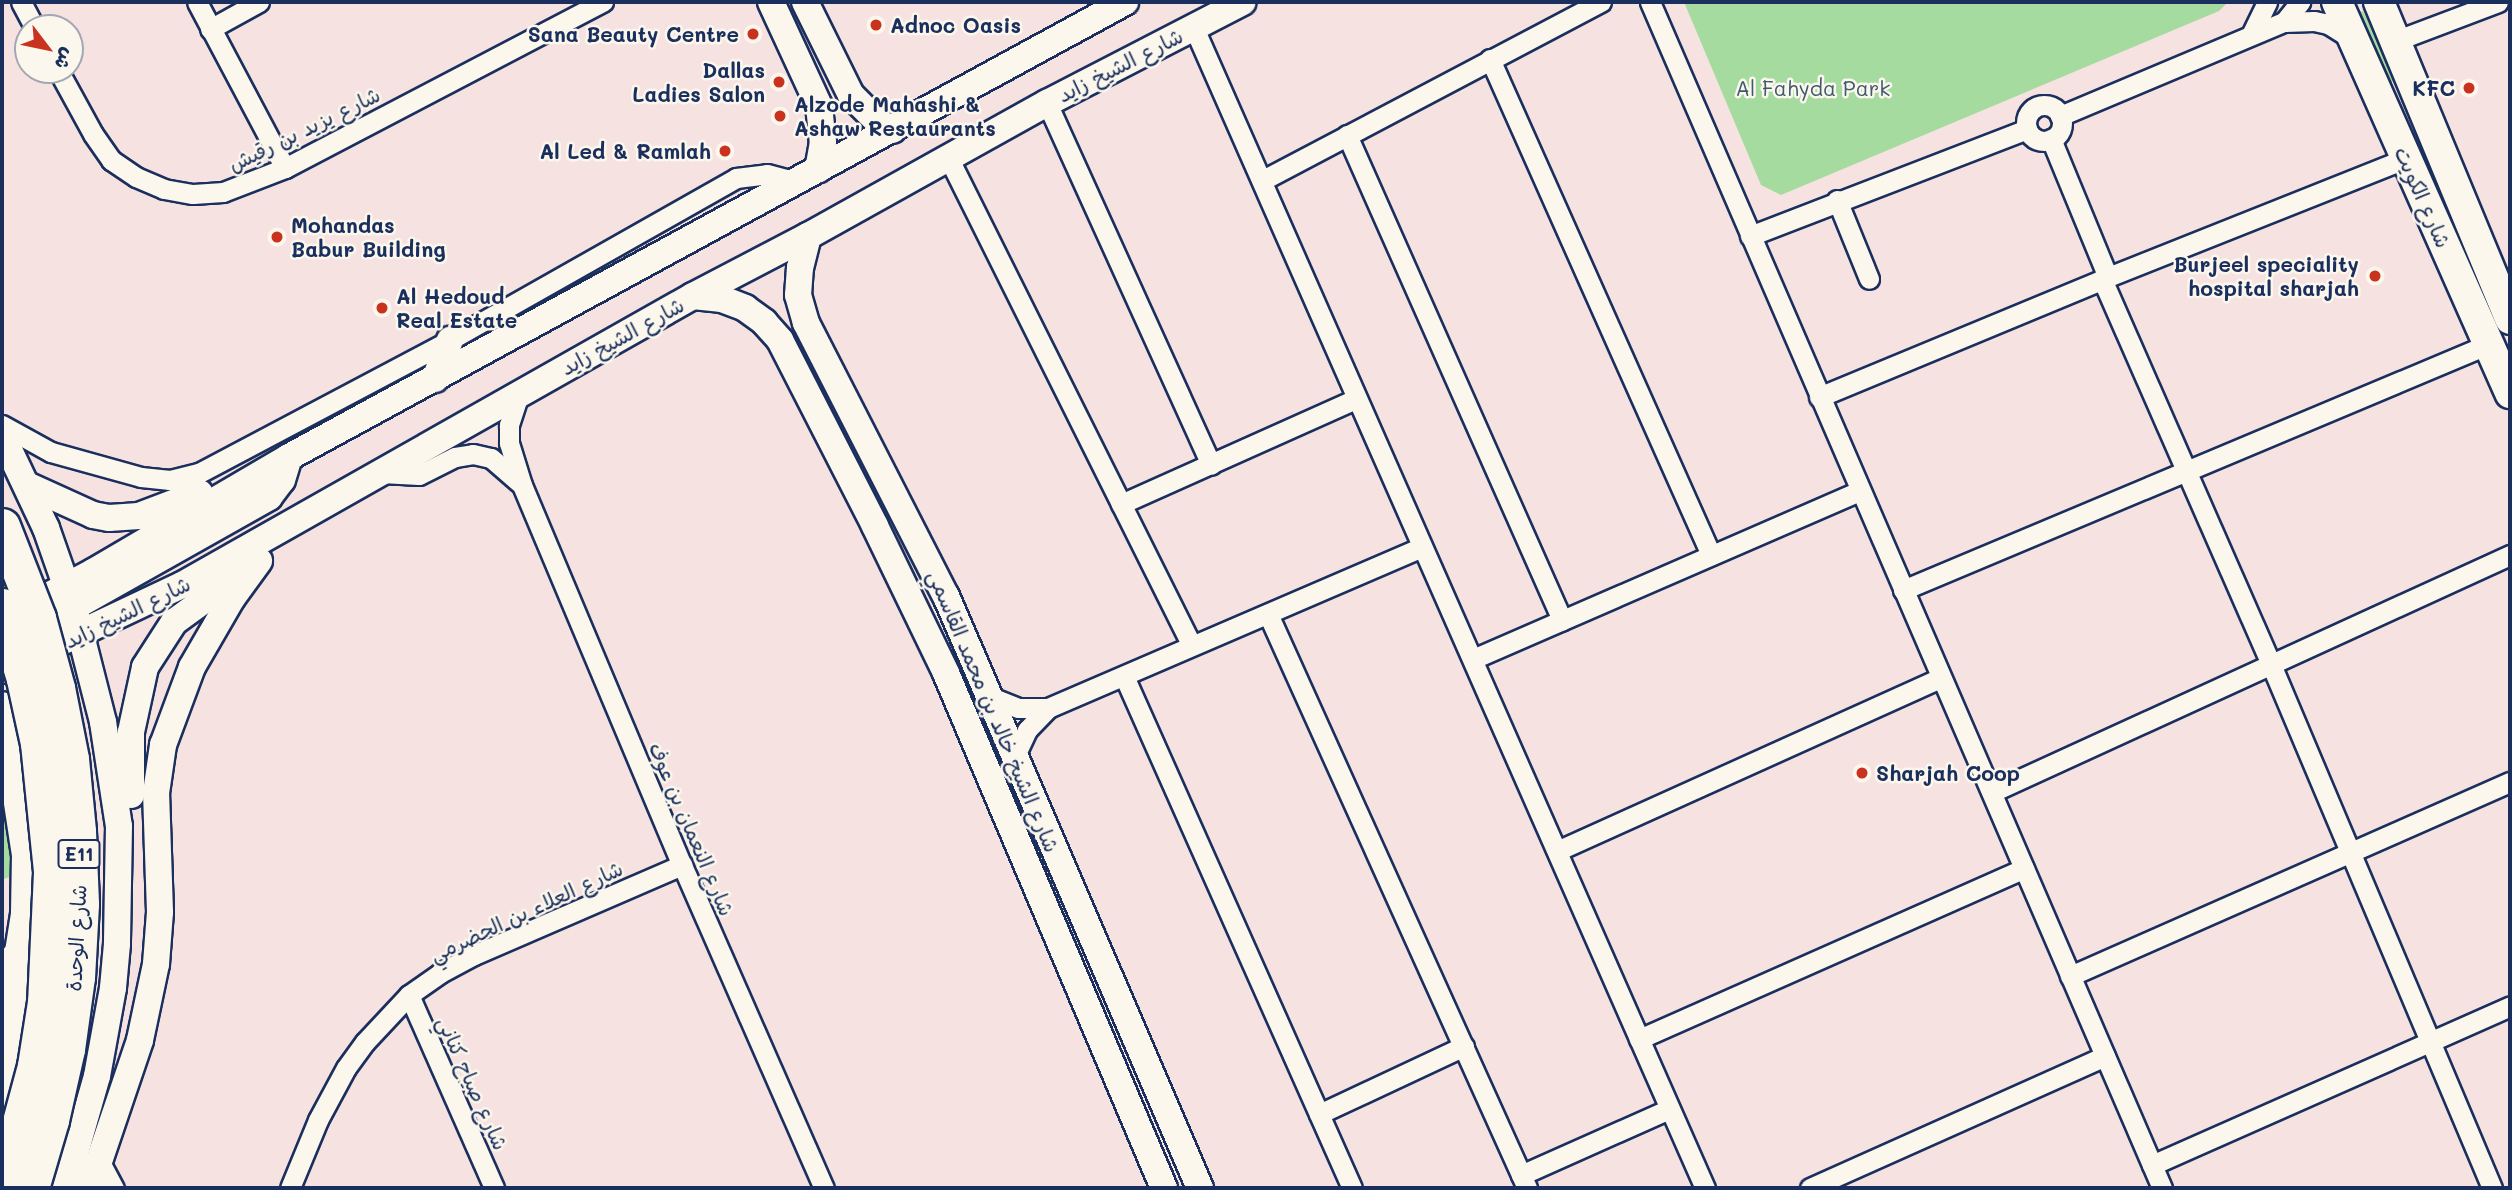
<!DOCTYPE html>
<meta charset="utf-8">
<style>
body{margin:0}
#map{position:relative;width:2512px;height:1190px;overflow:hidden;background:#f6e2e1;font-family:Mali,"Playpen Sans Arabic",sans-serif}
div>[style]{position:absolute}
.green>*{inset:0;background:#a5db9f}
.roads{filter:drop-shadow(2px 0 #1b2f5e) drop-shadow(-2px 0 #1b2f5e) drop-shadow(0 2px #1b2f5e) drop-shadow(0 -2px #1b2f5e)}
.street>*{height:19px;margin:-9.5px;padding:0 9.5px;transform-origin:9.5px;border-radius:9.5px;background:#fbf7ec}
.street>.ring{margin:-9.5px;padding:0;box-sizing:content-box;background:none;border:19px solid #fbf7ec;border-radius:50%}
.secondary>*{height:26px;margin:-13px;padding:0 13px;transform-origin:13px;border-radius:13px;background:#fbf7ec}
.primary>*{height:30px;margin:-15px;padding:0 15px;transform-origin:15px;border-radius:15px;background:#fbf7ec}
.highway>*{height:35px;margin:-17.5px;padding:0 17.5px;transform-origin:17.5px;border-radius:17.5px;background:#fbf7ec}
.bridges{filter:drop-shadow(2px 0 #1b2f5e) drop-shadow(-2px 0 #1b2f5e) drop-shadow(0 2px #1b2f5e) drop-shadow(0 -2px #1b2f5e)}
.highway-bridge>*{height:35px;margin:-17.5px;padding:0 17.5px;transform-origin:17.5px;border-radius:17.5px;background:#fbf7ec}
.dots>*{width:19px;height:19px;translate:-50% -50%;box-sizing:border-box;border:4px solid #fbf7ec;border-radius:50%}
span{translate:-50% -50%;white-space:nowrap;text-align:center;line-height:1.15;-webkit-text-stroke:5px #fbf7ec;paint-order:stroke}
.shield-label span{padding:2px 5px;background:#fbf7ec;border:2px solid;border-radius:5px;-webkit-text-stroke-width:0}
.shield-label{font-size:19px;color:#1b2f5e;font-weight:700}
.poi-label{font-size:21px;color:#1b2f5e;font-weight:700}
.left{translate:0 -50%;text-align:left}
.right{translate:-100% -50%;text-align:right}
.street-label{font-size:21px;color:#1b2f5e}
.park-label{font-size:21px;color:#3e5a6e}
.frame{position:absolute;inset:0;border:4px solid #1b2f5e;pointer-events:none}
.north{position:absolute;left:14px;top:14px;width:70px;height:70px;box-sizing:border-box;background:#fbf7ec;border:2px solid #a1a7b3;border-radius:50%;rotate:122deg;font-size:19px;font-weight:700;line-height:28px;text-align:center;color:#1b2f5e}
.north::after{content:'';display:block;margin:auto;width:24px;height:32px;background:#c8321e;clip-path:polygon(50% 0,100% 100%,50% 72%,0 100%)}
</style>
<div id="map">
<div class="green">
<div style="clip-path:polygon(1684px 2px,2228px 2px,2219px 11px,1781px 195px,1761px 185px)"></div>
<div style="clip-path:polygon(2363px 11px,2396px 80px,2386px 85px,2355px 13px)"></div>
<div style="clip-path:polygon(2px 803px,11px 860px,9px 877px,4px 879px)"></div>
</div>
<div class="roads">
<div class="street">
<div style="left:21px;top:2px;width:30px;rotate:62deg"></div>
<div style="left:197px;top:2px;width:188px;rotate:62.1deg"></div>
<div style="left:1650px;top:2px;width:1292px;rotate:66.65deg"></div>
<div style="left:2284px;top:22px;width:26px;rotate:-51deg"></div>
<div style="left:1194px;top:28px;width:1268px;rotate:66.23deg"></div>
<div style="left:210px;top:29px;width:56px;rotate:-28.9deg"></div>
<div style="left:2251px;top:35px;width:37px;rotate:-64deg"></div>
<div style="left:2395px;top:41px;width:110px;rotate:-20.7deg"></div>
<div style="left:1490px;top:59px;width:543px;rotate:65.98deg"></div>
<div style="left:58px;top:70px;width:73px;rotate:61.3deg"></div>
<div style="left:93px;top:134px;width:32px;rotate:55deg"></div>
<div style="left:111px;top:160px;width:30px;rotate:34deg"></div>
<div style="left:136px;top:177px;width:30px;rotate:23deg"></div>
<div style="left:164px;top:189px;width:29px;rotate:10deg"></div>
<div style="left:193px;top:194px;width:30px;rotate:-4deg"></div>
<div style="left:223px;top:192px;width:66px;rotate:-21.2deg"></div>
<div style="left:285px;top:168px;width:359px;rotate:-27.6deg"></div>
<div style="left:1047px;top:103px;width:397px;rotate:65.6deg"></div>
<div class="ring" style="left:2026px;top:105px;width:17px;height:17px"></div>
<div style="left:2060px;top:116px;width:243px;rotate:-22.8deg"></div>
<div style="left:2284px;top:22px;width:30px;rotate:-2deg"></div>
<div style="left:2314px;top:21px;width:14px;rotate:12deg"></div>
<div style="left:2328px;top:24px;width:31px;rotate:32deg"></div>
<div style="left:1347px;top:135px;width:531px;rotate:66.09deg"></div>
<div style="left:2051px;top:139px;width:149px;rotate:67.6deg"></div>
<div style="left:948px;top:157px;width:546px;rotate:63.48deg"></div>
<div style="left:1263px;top:180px;width:382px;rotate:-27.8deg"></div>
<div style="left:1837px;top:200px;width:85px;rotate:67.9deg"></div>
<div style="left:1750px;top:236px;width:297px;rotate:-21.1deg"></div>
<div style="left:2102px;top:279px;width:418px;rotate:66.3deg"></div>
<div style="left:2270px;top:662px;width:571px;rotate:67.12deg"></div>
<div style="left:519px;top:394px;width:33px;rotate:108deg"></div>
<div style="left:509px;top:425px;width:18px;rotate:90deg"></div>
<div style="left:509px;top:443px;width:44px;rotate:72.8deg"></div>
<div style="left:522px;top:485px;width:412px;rotate:67.2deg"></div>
<div style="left:682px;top:865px;width:353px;rotate:66.3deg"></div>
<div style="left:1819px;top:397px;width:313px;rotate:-22.5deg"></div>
<div style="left:2108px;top:277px;width:320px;rotate:-21.7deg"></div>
<div style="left:2px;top:425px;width:56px;rotate:28.9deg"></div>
<div style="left:51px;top:452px;width:93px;rotate:15.5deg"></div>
<div style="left:141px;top:477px;width:29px;rotate:6deg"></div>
<div style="left:170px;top:480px;width:30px;rotate:-14deg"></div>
<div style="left:199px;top:473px;width:284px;rotate:-27.9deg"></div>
<div style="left:450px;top:340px;width:329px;rotate:-29.5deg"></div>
<div style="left:736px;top:178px;width:31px;rotate:-7deg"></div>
<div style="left:767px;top:174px;width:31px;rotate:15deg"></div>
<div style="left:381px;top:473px;width:38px;rotate:3deg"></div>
<div style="left:419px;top:475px;width:40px;rotate:-26.6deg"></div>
<div style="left:455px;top:457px;width:18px;rotate:-9deg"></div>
<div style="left:473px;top:454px;width:18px;rotate:13deg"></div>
<div style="left:491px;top:458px;width:37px;rotate:41deg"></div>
<div style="left:1121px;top:504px;width:257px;rotate:-24.1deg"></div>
<div style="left:1903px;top:590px;width:636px;rotate:-22.77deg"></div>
<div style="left:1268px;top:614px;width:630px;rotate:65.71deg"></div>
<div style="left:1473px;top:659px;width:422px;rotate:-23.5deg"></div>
<div style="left:1124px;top:676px;width:560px;rotate:66deg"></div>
<div style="left:991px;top:697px;width:29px;rotate:22deg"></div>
<div style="left:1018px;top:708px;width:30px"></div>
<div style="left:1048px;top:708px;width:406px;rotate:-23.3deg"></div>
<div style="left:1014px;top:758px;width:31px;rotate:-65deg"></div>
<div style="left:1027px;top:730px;width:30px;rotate:-46deg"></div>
<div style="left:1992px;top:792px;width:570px;rotate:-24.59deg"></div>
<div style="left:1557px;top:851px;width:421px;rotate:-24.3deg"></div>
<div style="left:2070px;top:976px;width:481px;rotate:-23.8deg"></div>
<div style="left:409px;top:995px;width:211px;rotate:66.2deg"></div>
<div style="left:1639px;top:1039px;width:421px;rotate:-23.9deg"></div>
<div style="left:1319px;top:1114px;width:160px;rotate:-25.1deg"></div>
<div style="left:100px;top:1162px;width:30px;rotate:62deg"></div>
<div style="left:2152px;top:1165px;width:392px;rotate:-23.9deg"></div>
<div style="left:1521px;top:1175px;width:162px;rotate:-24deg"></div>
<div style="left:290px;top:1188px;width:74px;rotate:-67.6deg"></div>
<div style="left:318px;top:1120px;width:59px;rotate:-61.7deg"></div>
<div style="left:346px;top:1068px;width:32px;rotate:-54deg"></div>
<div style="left:365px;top:1042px;width:64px;rotate:-46.9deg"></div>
<div style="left:409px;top:995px;width:38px;rotate:-35deg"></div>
<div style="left:440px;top:973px;width:38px;rotate:-28deg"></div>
<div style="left:474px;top:955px;width:227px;rotate:-23.4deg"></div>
<div style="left:1810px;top:1188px;width:323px;rotate:-24.1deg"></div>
</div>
<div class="secondary">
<div style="left:771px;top:2px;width:115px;rotate:65.2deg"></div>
<div style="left:819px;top:106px;width:36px;rotate:84deg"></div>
<div style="left:823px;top:142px;width:28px;rotate:100deg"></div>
<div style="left:805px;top:2px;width:104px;rotate:63.7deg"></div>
<div style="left:851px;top:95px;width:37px;rotate:45deg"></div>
<div style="left:877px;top:121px;width:18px;rotate:29deg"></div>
<div style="left:808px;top:236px;width:32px;rotate:104deg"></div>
<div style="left:800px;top:267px;width:28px;rotate:94deg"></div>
<div style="left:798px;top:295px;width:29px;rotate:74deg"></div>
<div style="left:806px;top:323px;width:307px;rotate:62.9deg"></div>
<div style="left:946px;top:596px;width:644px;rotate:66.78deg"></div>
<div style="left:693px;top:296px;width:29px;rotate:6deg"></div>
<div style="left:722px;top:299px;width:25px;rotate:21deg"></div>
<div style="left:745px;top:308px;width:24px;rotate:36deg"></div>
<div style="left:764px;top:322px;width:24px;rotate:48deg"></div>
<div style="left:780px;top:340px;width:209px;rotate:62.9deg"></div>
<div style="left:875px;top:526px;width:163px;rotate:64.2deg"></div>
<div style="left:946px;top:673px;width:559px;rotate:67.06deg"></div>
<div style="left:435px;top:379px;width:42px;rotate:-69deg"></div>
<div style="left:2px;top:435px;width:103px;rotate:64.7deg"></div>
<div style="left:46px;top:528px;width:85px;rotate:70.7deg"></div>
<div style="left:74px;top:608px;width:118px;rotate:75.7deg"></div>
<div style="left:103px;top:722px;width:105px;rotate:81.3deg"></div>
<div style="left:119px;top:826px;width:118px;rotate:91deg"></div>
<div style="left:117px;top:944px;width:44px;rotate:95.2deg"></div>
<div style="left:113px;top:988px;width:89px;rotate:100.3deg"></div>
<div style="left:97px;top:1076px;width:116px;rotate:105.9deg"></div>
<div style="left:27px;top:485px;width:72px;rotate:24.4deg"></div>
<div style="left:93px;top:515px;width:16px;rotate:11deg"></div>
<div style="left:109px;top:518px;width:30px;rotate:-4deg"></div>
<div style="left:139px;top:516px;width:65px;rotate:-20.7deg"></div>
<div style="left:16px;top:613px;width:87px;rotate:-28deg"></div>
<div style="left:93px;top:572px;width:227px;rotate:-30.4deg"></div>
<div style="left:289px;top:457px;width:952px;rotate:-28.56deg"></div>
<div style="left:60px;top:615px;width:240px;rotate:-29.4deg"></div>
<div style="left:269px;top:497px;width:21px;rotate:-53deg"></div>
<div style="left:282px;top:480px;width:24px;rotate:-73deg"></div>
<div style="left:2px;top:670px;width:199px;rotate:-25.3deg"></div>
<div style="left:182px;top:585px;width:587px;rotate:-29.49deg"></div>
<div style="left:693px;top:296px;width:130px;rotate:-27.6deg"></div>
<div style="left:808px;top:236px;width:274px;rotate:-29.1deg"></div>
<div style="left:1047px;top:103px;width:220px;rotate:-27.3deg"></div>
<div style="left:2px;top:705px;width:152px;rotate:81.3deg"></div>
<div style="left:25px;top:855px;width:59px;rotate:91deg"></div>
<div style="left:24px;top:914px;width:64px;rotate:99deg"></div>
<div style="left:131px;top:795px;width:63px;rotate:-90deg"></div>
<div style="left:131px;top:732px;width:66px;rotate:-77.8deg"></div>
<div style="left:145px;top:667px;width:54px;rotate:-57.2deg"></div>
<div style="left:174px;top:622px;width:87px;rotate:-36.1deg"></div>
<div style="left:90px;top:1188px;width:156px;rotate:-71.3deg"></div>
<div style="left:140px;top:1040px;width:78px;rotate:-78.1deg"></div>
<div style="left:156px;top:964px;width:52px;rotate:-85.6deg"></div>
<div style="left:160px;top:912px;width:119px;rotate:-91.9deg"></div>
<div style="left:156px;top:793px;width:49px;rotate:-81.7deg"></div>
<div style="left:163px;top:745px;width:83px;rotate:-69.6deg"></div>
<div style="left:192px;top:667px;width:80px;rotate:-59.9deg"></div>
<div style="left:232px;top:598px;width:46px;rotate:-53.9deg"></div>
</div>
<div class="primary">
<div style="left:2337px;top:2px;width:428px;rotate:66.1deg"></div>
<div style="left:2379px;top:2px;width:343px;rotate:67.5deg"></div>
</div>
<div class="highway">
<div style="left:2px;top:1091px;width:73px;rotate:-79.8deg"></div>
<div style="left:15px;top:1019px;width:61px;rotate:-87.2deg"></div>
</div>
</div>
<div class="bridges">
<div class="highway-bridge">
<div style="left:2px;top:526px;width:99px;rotate:68.6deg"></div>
<div style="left:38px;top:618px;width:73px;rotate:74.8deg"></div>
<div style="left:57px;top:688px;width:72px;rotate:78.8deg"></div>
<div style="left:71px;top:759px;width:72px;rotate:84.4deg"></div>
<div style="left:78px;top:831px;width:73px;rotate:87.6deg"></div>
<div style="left:81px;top:904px;width:73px;rotate:93.1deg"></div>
<div style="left:77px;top:977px;width:73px;rotate:97.9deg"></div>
<div style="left:67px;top:1049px;width:73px;rotate:102.7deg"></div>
<div style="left:51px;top:1120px;width:71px;rotate:106.4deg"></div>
<div style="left:2px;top:606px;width:76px;rotate:73.2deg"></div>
<div style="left:24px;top:679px;width:66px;rotate:77.7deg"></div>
<div style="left:38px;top:743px;width:130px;rotate:84.2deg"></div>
<div style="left:51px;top:872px;width:130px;rotate:92.6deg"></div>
<div style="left:45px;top:1002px;width:65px;rotate:98.9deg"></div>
<div style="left:35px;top:1066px;width:126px;rotate:105.1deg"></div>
</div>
</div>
<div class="dots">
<div style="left:876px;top:25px;background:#c8321e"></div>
<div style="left:753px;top:34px;background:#c8321e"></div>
<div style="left:779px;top:82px;background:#c8321e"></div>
<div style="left:2469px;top:88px;background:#c8321e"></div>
<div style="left:780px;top:116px;background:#c8321e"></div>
<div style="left:725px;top:151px;background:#c8321e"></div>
<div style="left:277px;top:237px;background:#c8321e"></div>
<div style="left:2375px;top:276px;background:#c8321e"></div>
<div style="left:382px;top:308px;background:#c8321e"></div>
<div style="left:1862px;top:773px;background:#c8321e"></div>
</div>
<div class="shield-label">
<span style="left:79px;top:854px">E11</span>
</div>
<div class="poi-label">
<span class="left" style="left:890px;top:25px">Adnoc Oasis</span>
<span class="right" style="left:739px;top:34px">Sana Beauty Centre</span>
<span class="right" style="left:765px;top:82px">Dallas<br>Ladies Salon</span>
<span class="right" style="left:2455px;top:88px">KFC</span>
<span class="left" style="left:794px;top:116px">Alzode Mahashi &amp;<br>Ashaw Restaurants</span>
<span class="right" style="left:711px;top:151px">Al Led &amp; Ramlah</span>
<span class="left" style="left:291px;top:237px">Mohandas<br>Babur Building</span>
<span class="right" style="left:2359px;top:276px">Burjeel speciality<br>hospital sharjah</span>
<span class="left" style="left:396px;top:308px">Al Hedoud<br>Real Estate</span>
<span class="left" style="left:1876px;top:773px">Sharjah Coop</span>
</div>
<div class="street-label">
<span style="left:1120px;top:65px;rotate:-27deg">شارع الشيخ زايد</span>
<span style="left:304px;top:129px;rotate:-26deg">شارع يزيد بن رقيش</span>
<span style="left:2423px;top:197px;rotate:66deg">شارع الكويت</span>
<span style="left:622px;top:336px;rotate:-29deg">شارع الشيخ زايد</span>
<span style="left:127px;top:612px;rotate:-26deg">شارع الشيخ زايد</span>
<span style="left:994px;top:711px;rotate:67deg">شارع الشيخ خالد بن محمد القاسمي</span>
<span style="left:692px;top:829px;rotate:67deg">شارع النعمان بن عوف</span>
<span style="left:526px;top:911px;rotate:-25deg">شارع العلاء بن الحضرمي</span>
<span style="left:76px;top:938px;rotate:-87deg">شارع الوحدة</span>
<span style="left:473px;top:1083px;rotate:66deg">شارع صياح كناني</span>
</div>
<div class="park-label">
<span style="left:1813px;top:88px">Al Fahyda Park</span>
</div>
<div class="frame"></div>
<div class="north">ش</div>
</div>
